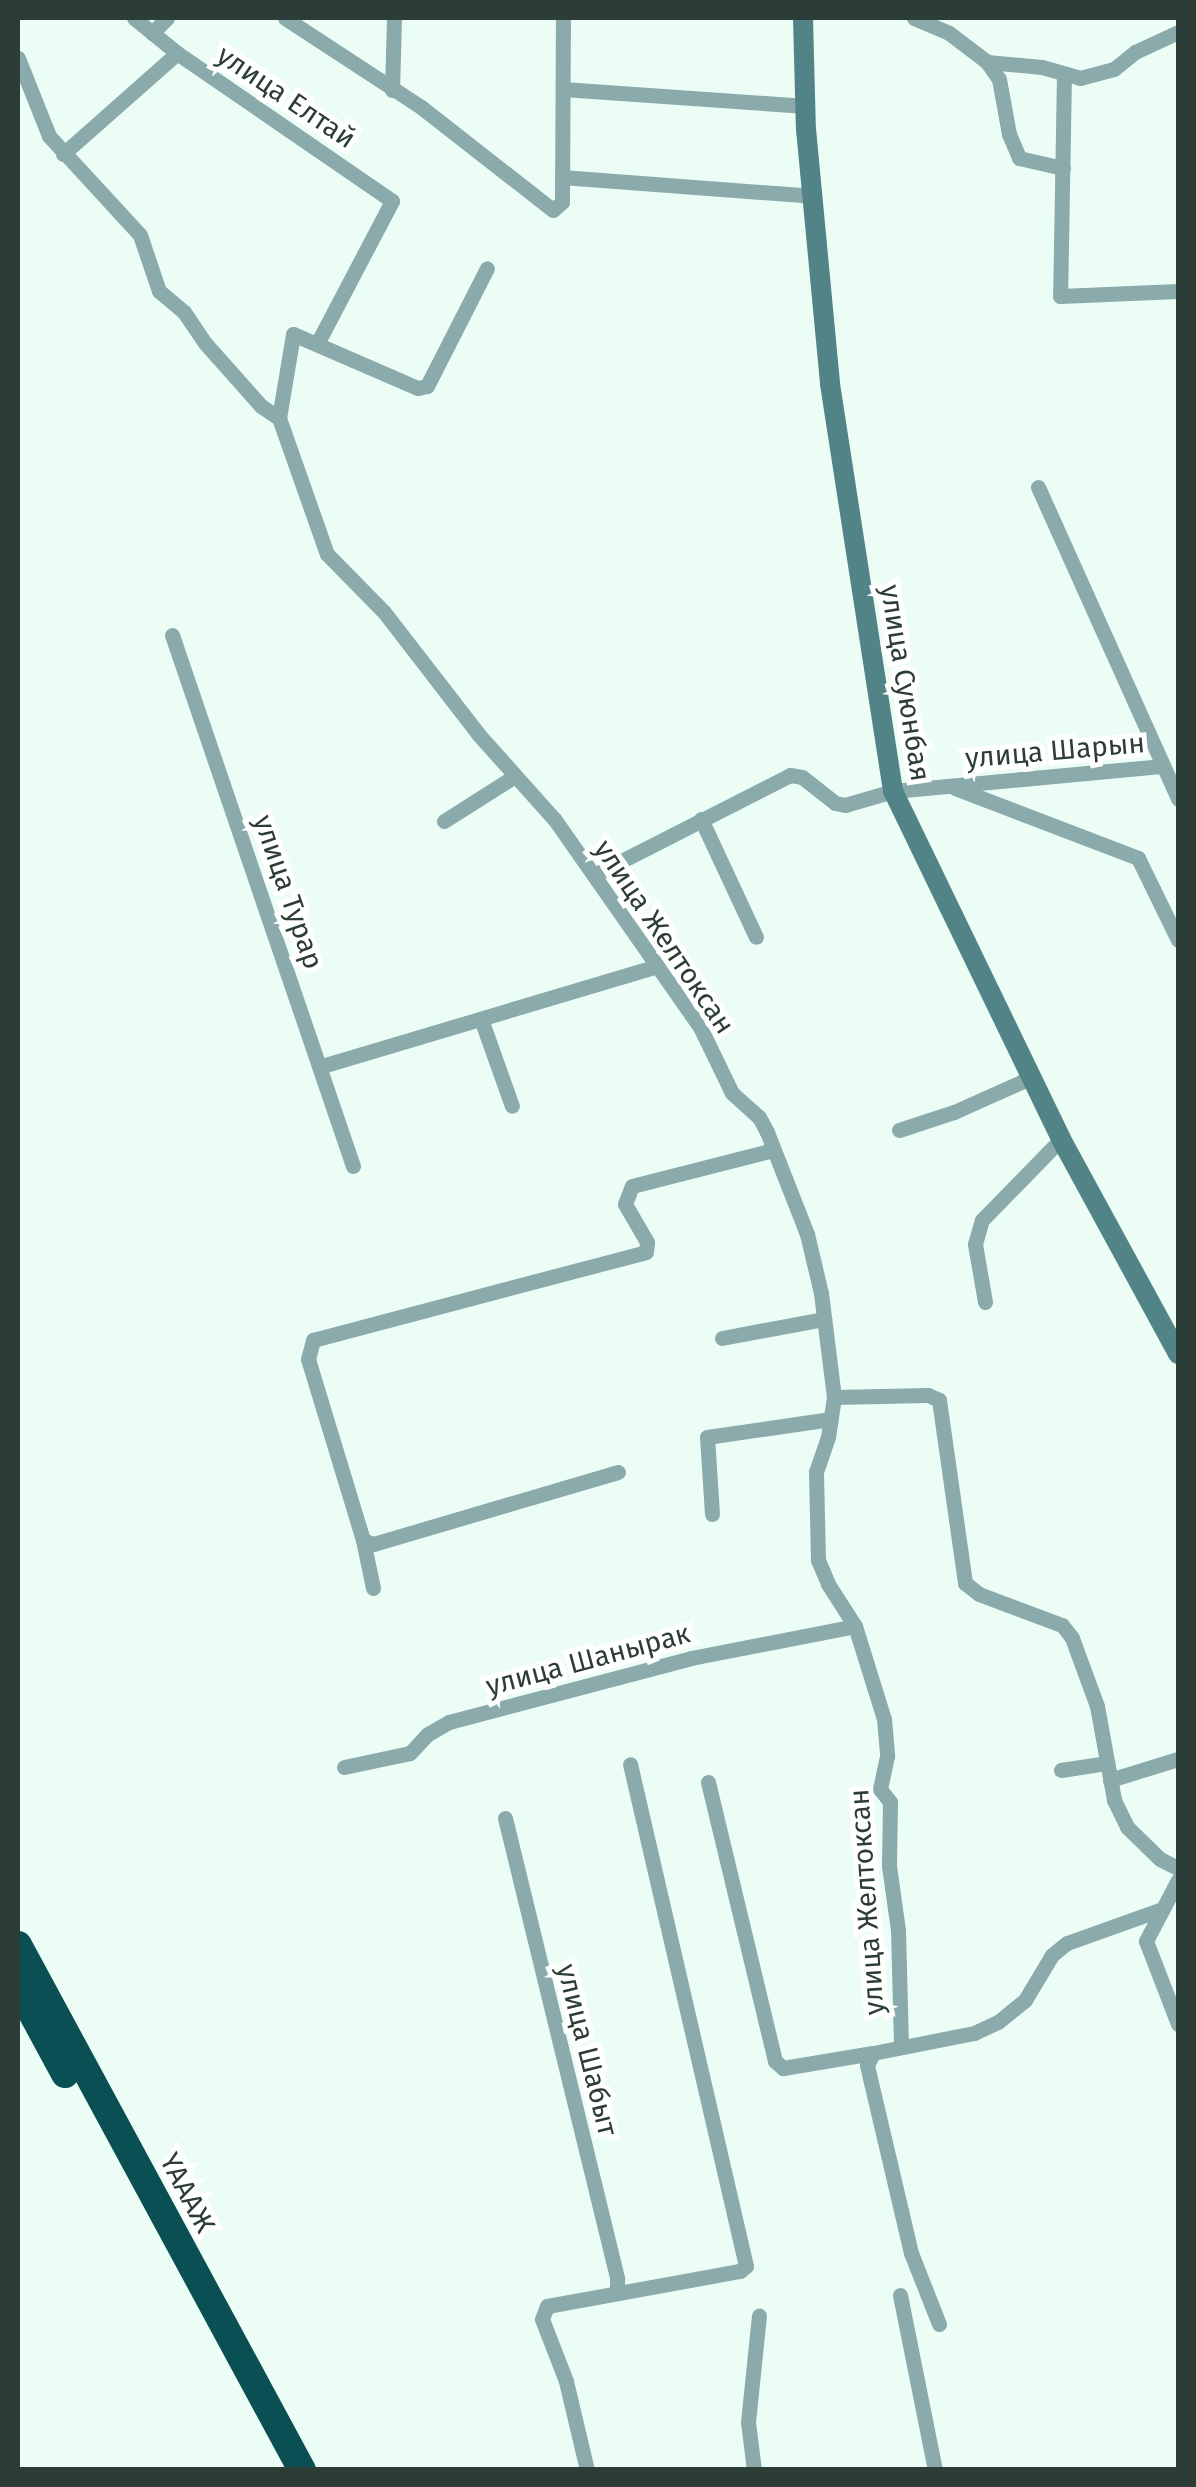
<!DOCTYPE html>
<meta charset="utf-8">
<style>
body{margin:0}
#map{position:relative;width:1196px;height:2487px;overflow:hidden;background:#ecfdf6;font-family:"Fira Sans",sans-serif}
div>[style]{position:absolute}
.street>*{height:15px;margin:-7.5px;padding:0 7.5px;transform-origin:7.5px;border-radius:7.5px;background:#8aaaac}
.secondary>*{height:20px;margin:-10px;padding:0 10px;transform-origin:10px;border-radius:10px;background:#528487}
.highway>*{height:28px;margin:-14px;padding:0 14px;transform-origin:14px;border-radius:14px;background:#0a4f53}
span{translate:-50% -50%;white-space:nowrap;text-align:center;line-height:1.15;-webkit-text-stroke:10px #fff;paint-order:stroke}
.street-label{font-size:28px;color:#2c3d37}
.frame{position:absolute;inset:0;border:20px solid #2c3d37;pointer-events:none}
</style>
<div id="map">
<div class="street">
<div style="left:134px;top:18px;width:55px;rotate:39.1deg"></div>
<div style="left:177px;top:53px;width:261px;rotate:34.5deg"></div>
<div style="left:392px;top:201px;width:159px;rotate:117.7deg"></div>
<div style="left:285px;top:18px;width:163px;rotate:33.2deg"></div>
<div style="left:421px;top:107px;width:167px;rotate:38deg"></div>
<div style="left:553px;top:210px;width:12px;rotate:-42deg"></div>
<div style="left:562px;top:202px;width:184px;rotate:-89.7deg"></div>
<div style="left:914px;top:18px;width:38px;rotate:23deg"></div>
<div style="left:949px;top:33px;width:48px;rotate:37.3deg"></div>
<div style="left:987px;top:62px;width:21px;rotate:55deg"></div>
<div style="left:999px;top:79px;width:56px;rotate:79.7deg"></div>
<div style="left:1009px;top:134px;width:26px;rotate:67deg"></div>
<div style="left:1019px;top:158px;width:45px;rotate:12.8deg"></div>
<div style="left:152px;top:33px;width:21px;rotate:-45deg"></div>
<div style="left:18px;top:58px;width:84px;rotate:68.3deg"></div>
<div style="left:49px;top:136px;width:134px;rotate:47.4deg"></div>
<div style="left:140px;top:235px;width:59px;rotate:71.3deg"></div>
<div style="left:159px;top:291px;width:33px;rotate:40deg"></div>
<div style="left:184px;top:312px;width:37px;rotate:56deg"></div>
<div style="left:205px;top:343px;width:84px;rotate:48.4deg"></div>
<div style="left:261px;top:406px;width:22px;rotate:34deg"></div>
<div style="left:279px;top:418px;width:144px;rotate:70.6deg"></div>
<div style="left:327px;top:554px;width:81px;rotate:45.5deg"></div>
<div style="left:384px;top:612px;width:155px;rotate:52.3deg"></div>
<div style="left:479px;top:735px;width:114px;rotate:48.2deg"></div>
<div style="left:555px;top:820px;width:253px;rotate:55deg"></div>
<div style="left:700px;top:1027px;width:73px;rotate:64.1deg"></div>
<div style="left:732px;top:1093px;width:36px;rotate:42deg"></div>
<div style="left:759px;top:1117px;width:17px;rotate:62deg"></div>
<div style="left:767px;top:1132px;width:110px;rotate:68.6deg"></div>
<div style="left:807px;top:1234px;width:61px;rotate:76.7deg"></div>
<div style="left:821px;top:1293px;width:105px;rotate:82.9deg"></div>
<div style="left:834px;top:1397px;width:40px;rotate:98.5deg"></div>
<div style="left:828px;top:1437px;width:37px;rotate:109deg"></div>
<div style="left:816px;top:1472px;width:88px;rotate:88.7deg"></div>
<div style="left:818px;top:1560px;width:26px;rotate:67deg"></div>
<div style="left:828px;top:1584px;width:50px;rotate:57.3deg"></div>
<div style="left:855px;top:1626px;width:97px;rotate:72.7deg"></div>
<div style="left:884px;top:1719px;width:37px;rotate:85deg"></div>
<div style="left:887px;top:1756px;width:34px;rotate:102deg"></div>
<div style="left:880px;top:1789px;width:16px;rotate:52deg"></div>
<div style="left:890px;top:1802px;width:64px;rotate:90.9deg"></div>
<div style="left:889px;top:1866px;width:65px;rotate:82deg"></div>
<div style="left:898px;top:1930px;width:115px;rotate:88.5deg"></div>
<div style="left:987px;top:62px;width:55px;rotate:5.2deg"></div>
<div style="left:1042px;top:67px;width:40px;rotate:16deg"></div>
<div style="left:1080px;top:78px;width:35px;rotate:-15deg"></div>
<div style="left:1114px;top:69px;width:27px;rotate:-39deg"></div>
<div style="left:1135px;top:52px;width:47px;rotate:-24.9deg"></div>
<div style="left:1064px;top:74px;width:222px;rotate:91deg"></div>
<div style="left:1060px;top:296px;width:118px;rotate:-2.4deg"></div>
<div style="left:563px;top:89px;width:243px;rotate:4deg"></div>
<div style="left:392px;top:90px;width:72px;rotate:-88.4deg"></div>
<div style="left:63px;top:154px;width:152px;rotate:-41.5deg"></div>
<div style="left:562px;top:177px;width:251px;rotate:4.3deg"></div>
<div style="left:279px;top:418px;width:85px;rotate:-80.5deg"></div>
<div style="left:293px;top:334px;width:136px;rotate:23.4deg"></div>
<div style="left:418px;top:388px;width:9px;rotate:-13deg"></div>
<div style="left:427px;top:386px;width:132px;rotate:-63deg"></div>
<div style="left:1038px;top:487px;width:342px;rotate:65.8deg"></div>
<div style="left:172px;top:635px;width:561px;rotate:71.18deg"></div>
<div style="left:955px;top:788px;width:196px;rotate:20.9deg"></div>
<div style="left:1138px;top:858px;width:91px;rotate:64deg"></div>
<div style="left:701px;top:819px;width:130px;rotate:65deg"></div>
<div style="left:444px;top:821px;width:84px;rotate:-32.4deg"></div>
<div style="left:594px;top:875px;width:220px;rotate:-27deg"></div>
<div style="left:790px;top:775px;width:12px;rotate:9deg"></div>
<div style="left:802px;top:777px;width:42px;rotate:38.2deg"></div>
<div style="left:835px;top:803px;width:10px;rotate:11deg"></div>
<div style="left:845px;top:805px;width:50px;rotate:-16.3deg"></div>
<div style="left:893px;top:791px;width:269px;rotate:-5.3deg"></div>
<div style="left:481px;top:1019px;width:92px;rotate:70.4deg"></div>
<div style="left:322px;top:1066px;width:350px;rotate:-16.6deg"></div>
<div style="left:899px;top:1130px;width:58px;rotate:-18.1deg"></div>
<div style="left:954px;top:1112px;width:83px;rotate:-24.1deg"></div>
<div style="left:985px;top:1302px;width:59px;rotate:-99.8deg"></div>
<div style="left:975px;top:1244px;width:25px;rotate:-74deg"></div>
<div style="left:982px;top:1220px;width:113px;rotate:-45.7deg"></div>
<div style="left:722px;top:1338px;width:104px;rotate:-10.6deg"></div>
<div style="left:834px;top:1397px;width:94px;rotate:-1.2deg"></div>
<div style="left:928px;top:1395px;width:12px;rotate:24deg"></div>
<div style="left:939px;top:1400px;width:185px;rotate:81.9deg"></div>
<div style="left:965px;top:1583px;width:18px;rotate:38deg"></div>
<div style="left:979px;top:1594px;width:89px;rotate:20.5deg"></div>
<div style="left:1062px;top:1625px;width:16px;rotate:52deg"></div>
<div style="left:1072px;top:1638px;width:72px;rotate:69.8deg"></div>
<div style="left:1097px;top:1706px;width:96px;rotate:79.7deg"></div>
<div style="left:1114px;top:1800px;width:30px;rotate:64deg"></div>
<div style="left:1127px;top:1827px;width:46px;rotate:44.1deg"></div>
<div style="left:1160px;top:1859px;width:20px;rotate:27deg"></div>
<div style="left:618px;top:1472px;width:255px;rotate:163.6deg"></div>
<div style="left:373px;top:1544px;width:11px;rotate:-158deg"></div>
<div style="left:363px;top:1540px;width:189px;rotate:-106.9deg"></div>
<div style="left:308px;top:1359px;width:20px;rotate:-75deg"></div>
<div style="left:313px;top:1340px;width:344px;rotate:-14.8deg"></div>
<div style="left:646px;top:1252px;width:10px;rotate:-84deg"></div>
<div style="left:647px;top:1242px;width:44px;rotate:-120.1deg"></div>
<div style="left:625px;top:1204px;width:19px;rotate:-69deg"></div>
<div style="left:632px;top:1186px;width:146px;rotate:-14.3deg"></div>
<div style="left:712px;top:1514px;width:77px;rotate:-93.7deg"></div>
<div style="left:707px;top:1437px;width:125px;rotate:-8.3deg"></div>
<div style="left:363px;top:1540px;width:49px;rotate:78.2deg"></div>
<div style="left:344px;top:1767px;width:67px;rotate:-12deg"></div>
<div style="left:410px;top:1753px;width:26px;rotate:-47deg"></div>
<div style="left:428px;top:1734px;width:24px;rotate:-30deg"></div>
<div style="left:449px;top:1722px;width:250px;rotate:-14.8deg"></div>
<div style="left:691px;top:1658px;width:167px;rotate:-11deg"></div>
<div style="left:1061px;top:1770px;width:47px;rotate:-8.7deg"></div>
<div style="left:1110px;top:1780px;width:71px;rotate:-17.2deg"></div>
<div style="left:708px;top:1782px;width:287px;rotate:76.5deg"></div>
<div style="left:775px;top:2061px;width:11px;rotate:41deg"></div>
<div style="left:783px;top:2068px;width:91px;rotate:-9.5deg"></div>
<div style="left:505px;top:1818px;width:474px;rotate:76.3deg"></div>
<div style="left:617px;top:2279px;width:14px;rotate:90deg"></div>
<div style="left:1178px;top:1880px;width:69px;rotate:117.7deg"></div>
<div style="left:1146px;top:1941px;width:89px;rotate:68.9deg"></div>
<div style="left:900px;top:2295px;width:178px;rotate:78.7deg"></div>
<div style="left:939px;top:2324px;width:76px;rotate:-111.5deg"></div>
<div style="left:911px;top:2253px;width:193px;rotate:-103.2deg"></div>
<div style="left:867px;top:2065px;width:13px;rotate:-63deg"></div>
<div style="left:873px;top:2053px;width:103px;rotate:-11.2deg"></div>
<div style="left:974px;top:2033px;width:26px;rotate:-25deg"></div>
<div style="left:998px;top:2022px;width:35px;rotate:-39deg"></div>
<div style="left:1025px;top:2000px;width:52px;rotate:-59deg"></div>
<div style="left:1052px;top:1955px;width:19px;rotate:-39deg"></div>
<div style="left:1067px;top:1943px;width:101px;rotate:-19.7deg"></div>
<div style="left:587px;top:2470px;width:91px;rotate:-103.3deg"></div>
<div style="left:566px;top:2381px;width:66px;rotate:-111.2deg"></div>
<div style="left:542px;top:2319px;width:14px;rotate:-69deg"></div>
<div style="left:547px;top:2306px;width:196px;rotate:-10.3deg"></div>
<div style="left:740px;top:2271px;width:8px;rotate:-40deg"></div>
<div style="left:746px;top:2266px;width:515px;rotate:-103.01deg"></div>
<div style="left:754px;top:2470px;width:48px;rotate:-97.1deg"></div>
<div style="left:748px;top:2422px;width:107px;rotate:-84.1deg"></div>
</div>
<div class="secondary">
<div style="left:803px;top:18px;width:111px;rotate:88.5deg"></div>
<div style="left:806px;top:129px;width:256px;rotate:84.6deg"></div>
<div style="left:830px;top:384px;width:412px;rotate:81.2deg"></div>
<div style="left:893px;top:791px;width:386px;rotate:64.2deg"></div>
<div style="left:1061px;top:1139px;width:245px;rotate:61.4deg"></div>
</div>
<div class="highway">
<div style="left:18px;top:1945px;width:597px;rotate:61.59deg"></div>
<div style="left:18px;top:1987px;width:99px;rotate:61.6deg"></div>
</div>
<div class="street-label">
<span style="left:286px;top:97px;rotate:34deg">улица Елтай</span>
<span style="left:905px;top:683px;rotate:81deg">улица Суюнбая</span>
<span style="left:1055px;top:751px;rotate:-5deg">улица Шарын</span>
<span style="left:288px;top:892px;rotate:71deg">улица Турар</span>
<span style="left:664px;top:937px;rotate:56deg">улица Желтоксан</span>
<span style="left:588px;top:1660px;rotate:-15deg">улица Шанырак</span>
<span style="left:867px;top:1902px;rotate:-94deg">улица Желтоксан</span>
<span style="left:587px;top:2050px;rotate:76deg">улица Шабыт</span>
<span style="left:187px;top:2193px;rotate:62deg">ҮАААЖ</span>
</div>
<div class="frame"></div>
</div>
